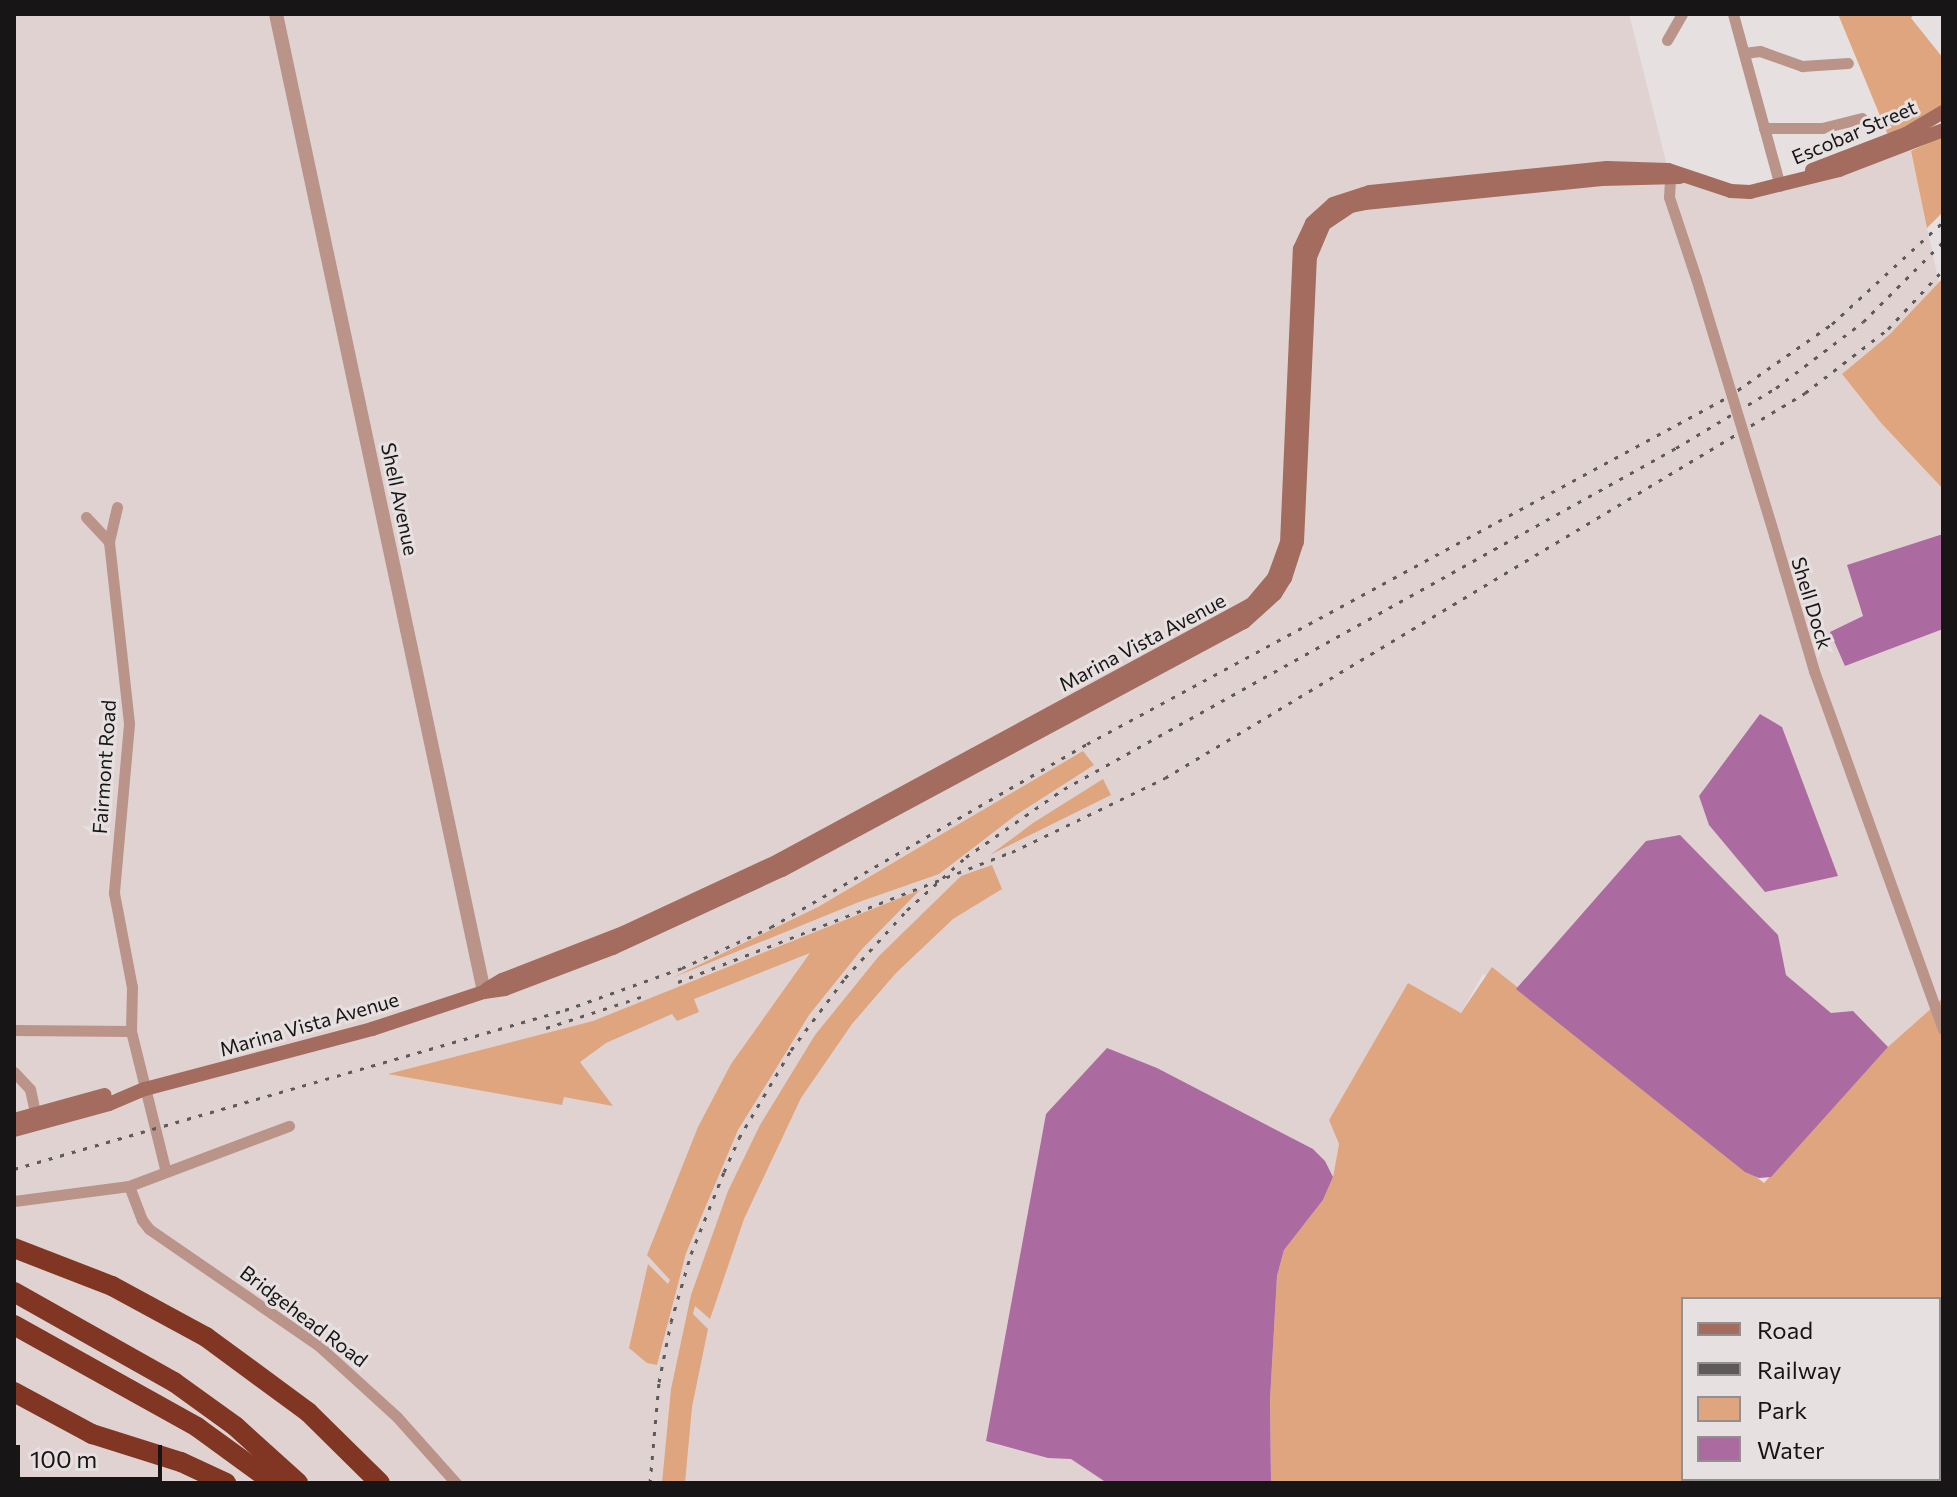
<!DOCTYPE html>
<style>
body{margin:0}
#map{position:relative;width:1957px;height:1497px;overflow:hidden;background:#e7e0e0;font-family:Commissioner,sans-serif}
div>[style]{position:absolute}
.built>*{inset:0;background:#e1d2d2}
.green>*{inset:0;background:#dea57e}
.water>*{inset:0;background:#ac6ba0}
.minor>*{height:11px;margin:-5.5px;padding:0 5.5px;transform-origin:5.5px;border-radius:5.5px;background:#ba9389}
.tertiary>*{height:14px;margin:-7px;padding:0 7px;transform-origin:7px;border-radius:7px;background:#ba9389}
.secondary>*{height:14px;margin:-7px;padding:0 7px;transform-origin:7px;border-radius:7px;background:#a36c5e}
.motorway>*{height:20px;margin:-10px;padding:0 10px;transform-origin:10px;border-radius:10px;background:#813623}
.rail>*{height:3px;margin-top:-1.5px;transform-origin:0;background:repeating-linear-gradient(90deg,#5e5a5a 0 4px,transparent 0 12px)}
.minor-bridge>*{height:11px;margin:-5.5px;padding:0 5.5px;transform-origin:5.5px;border-radius:5.5px;background:#ba9389}
span{translate:-50% -50%;white-space:nowrap;text-align:center;line-height:1.15;-webkit-text-stroke:6px #e7e0e0;paint-order:stroke}
.street-label{font-size:20px;color:#171515}
.frame{position:absolute;inset:0;border:16px solid #171515;pointer-events:none}
.legend{position:absolute;left:1681px;top:1297px;width:260px;height:184px;box-sizing:border-box;background:#e7e0e0;border:2px solid #948f8f;margin:0;padding:10px 14px;list-style:none;font-size:24px;color:#171515}
.legend li{display:flex;align-items:center;gap:16px;height:40px}
.legend b{width:40px;border:2px solid #948f8f}
.scale{position:absolute;left:16px;top:1445px;width:146px;height:36px;box-sizing:border-box;border:4px solid #171515;border-top:0;padding-left:10px;font-size:24px;line-height:28px;white-space:nowrap;color:#171515;-webkit-text-stroke:6px #e7e0e0;paint-order:stroke}
</style>
<div id="map">
<div class="built">
<div style="clip-path:polygon(14px 14px,1629px 14px,1668px 170px,1607px 168px,1370px 192px,1338px 201px,1312px 223px,1303px 241px,1299px 262px,1287px 543px,1274px 578px,1252px 604px,778px 861px,600px 942px,502px 980px,486px 992px,542px 976px,613px 948px,782px 870px,1244px 622px,1259px 610px,1285px 578px,1297px 542px,1310px 257px,1324px 224px,1343px 210px,1365px 203px,1624px 177px,1680px 177px,1751px 192px,1801px 182px,1909px 144px,1939px 283px,1890px 334px,1842px 374px,1881px 423px,1943px 489px,1943px 1102px,1913px 1024px,1780px 1169px,1771px 1177px,1759px 1178px,1745px 1172px,1516px 989px,1483px 974px,1461px 1013px,1408px 986px,1329px 1120px,1339px 1144px,1333px 1177px,1323px 1200px,1284px 1251px,1277px 1276px,1270px 1400px,1271px 1483px,14px 1483px,14px 1130px,109px 1104px,141px 1090px,109px 1094px,14px 1120px)"></div>
</div>
<div class="green">
<div style="clip-path:polygon(1838px 14px,1914px 14px,1911px 18px,1943px 58px,1943px 112px,1890px 140px)"></div>
<div style="clip-path:polygon(1943px 136px,1943px 212px,1927px 228px,1911px 151px)"></div>
<div style="clip-path:polygon(1943px 278px,1943px 489px,1881px 423px,1842px 374px,1890px 334px)"></div>
<div style="clip-path:polygon(1083px 751px,1094px 765px,1016px 815px,939px 874px,859px 902px,672px 978px,818px 907px)"></div>
<div style="clip-path:polygon(1103px 779px,1111px 795px,990px 855px,1033px 823px)"></div>
<div style="clip-path:polygon(992px 865px,1002px 889px,953px 919px,896px 973px,852px 1024px,801px 1098px,744px 1219px,710px 1319px,695px 1306px,693px 1314px,708px 1329px,692px 1407px,685px 1483px,662px 1483px,671px 1389px,691px 1295px,728px 1191px,760px 1125px,815px 1035px,879px 956px,961px 876px)"></div>
<div style="clip-path:polygon(920px 890px,862px 949px,809px 1015px,738px 1130px,686px 1253px,657px 1365px,647px 1363px,629px 1348px,648px 1264px,668px 1284px,670px 1280px,647px 1255px,698px 1127px,731px 1064px,810px 953px,694px 999px,699px 1012px,677px 1021px,672px 1014px,606px 1043px,580px 1062px,613px 1106px,564px 1097px,562px 1105px,388px 1074px,593px 1021px)"></div>
<div style="clip-path:polygon(evenodd,1492px 967px,1764px 1183px,1888px 1047px,1943px 998px,1943px 1483px,1271px 1483px,1270px 1400px,1277px 1276px,1284px 1250px,1323px 1200px,1333px 1177px,1339px 1144px,1329px 1120px,1408px 983px,1461px 1013px,1492px 967px,1683px 1299px,1939px 1299px,1939px 1479px,1683px 1479px,1683px 1299px)"></div>
</div>
<div class="water">
<div style="clip-path:polygon(1943px 534px,1943px 629px,1845px 666px,1830px 632px,1863px 616px,1847px 565px)"></div>
<div style="clip-path:polygon(1760px 714px,1782px 727px,1838px 876px,1765px 892px,1709px 825px,1699px 796px)"></div>
<div style="clip-path:polygon(1680px 835px,1778px 935px,1786px 975px,1831px 1013px,1853px 1011px,1888px 1047px,1771px 1177px,1759px 1178px,1745px 1172px,1516px 989px,1646px 841px)"></div>
<div style="clip-path:polygon(1107px 1048px,1157px 1068px,1313px 1149px,1325px 1161px,1333px 1177px,1323px 1200px,1284px 1250px,1277px 1276px,1270px 1400px,1271px 1483px,1107px 1483px,1071px 1459px,1048px 1458px,986px 1441px,1046px 1114px)"></div>
</div>
<div class="minor">
<div style="left:1733px;top:14px;width:178px;rotate:74.7deg"></div>
<div style="left:1667px;top:40px;width:30px;rotate:-60deg"></div>
<div style="left:1744px;top:53px;width:16px;rotate:-7deg"></div>
<div style="left:1760px;top:51px;width:45px;rotate:19.7deg"></div>
<div style="left:1802px;top:66px;width:46px;rotate:-3.7deg"></div>
<div style="left:1764px;top:128px;width:58px"></div>
<div style="left:1822px;top:128px;width:41px;rotate:-14deg"></div>
<div style="left:1670px;top:179px;width:18px;rotate:93deg"></div>
<div style="left:1669px;top:197px;width:85px;rotate:71.6deg"></div>
<div style="left:117px;top:507px;width:36px;rotate:103deg"></div>
<div style="left:109px;top:542px;width:183px;rotate:83.7deg"></div>
<div style="left:129px;top:724px;width:170px;rotate:95.1deg"></div>
<div style="left:114px;top:893px;width:96px;rotate:79.2deg"></div>
<div style="left:132px;top:987px;width:44px;rotate:91.3deg"></div>
<div style="left:131px;top:1031px;width:145px;rotate:76.1deg"></div>
<div style="left:86px;top:517px;width:34px;rotate:47deg"></div>
<div style="left:1774px;top:535px;width:142px;rotate:73.6deg"></div>
<div style="left:1814px;top:671px;width:381px;rotate:70.2deg"></div>
<div style="left:14px;top:1030px;width:117px;rotate:0.5deg"></div>
<div style="left:14px;top:1072px;width:23px;rotate:47deg"></div>
<div style="left:30px;top:1089px;width:25px;rotate:78deg"></div>
<div style="left:129px;top:1186px;width:36px;rotate:69deg"></div>
<div style="left:142px;top:1220px;width:11px;rotate:52deg"></div>
<div style="left:149px;top:1229px;width:206px;rotate:34.5deg"></div>
<div style="left:319px;top:1346px;width:105px;rotate:42.3deg"></div>
<div style="left:397px;top:1417px;width:89px;rotate:48.2deg"></div>
<div style="left:14px;top:1201px;width:116px;rotate:-7.4deg"></div>
<div style="left:129px;top:1186px;width:171px;rotate:-20.6deg"></div>
</div>
<div class="tertiary">
<div style="left:276px;top:14px;width:1000px;rotate:77.99deg"></div>
</div>
<div class="secondary">
<div style="left:1812px;top:170px;width:101px;rotate:-21deg"></div>
<div style="left:1906px;top:134px;width:43px;rotate:-30.7deg"></div>
<div style="left:487px;top:989px;width:17px;rotate:-31deg"></div>
<div style="left:502px;top:980px;width:130px;rotate:-21.2deg"></div>
<div style="left:623px;top:933px;width:171px;rotate:-24.9deg"></div>
<div style="left:778px;top:861px;width:539px;rotate:-28.47deg"></div>
<div style="left:1252px;top:604px;width:34px;rotate:-50deg"></div>
<div style="left:1274px;top:578px;width:37px;rotate:-70deg"></div>
<div style="left:1287px;top:543px;width:294px;rotate:-87.5deg"></div>
<div style="left:1300px;top:249px;width:29px;rotate:-65deg"></div>
<div style="left:1312px;top:223px;width:28px;rotate:-42deg"></div>
<div style="left:1333px;top:204px;width:39px;rotate:-18deg"></div>
<div style="left:1370px;top:192px;width:238px;rotate:-5.8deg"></div>
<div style="left:1607px;top:168px;width:61px;rotate:1.9deg"></div>
<div style="left:1668px;top:170px;width:66px;rotate:18.4deg"></div>
<div style="left:1731px;top:191px;width:19px;rotate:3deg"></div>
<div style="left:1750px;top:192px;width:92px;rotate:-13.9deg"></div>
<div style="left:1839px;top:170px;width:111px;rotate:-21deg"></div>
<div style="left:14px;top:1120px;width:94px;rotate:-15.4deg"></div>
<div style="left:14px;top:1130px;width:98px;rotate:-15.3deg"></div>
<div style="left:109px;top:1104px;width:39px;rotate:-23deg"></div>
<div style="left:145px;top:1089px;width:235px;rotate:-14.8deg"></div>
<div style="left:372px;top:1029px;width:118px;rotate:-18.3deg"></div>
<div style="left:484px;top:992px;width:21px;rotate:-8deg"></div>
<div style="left:505px;top:989px;width:116px;rotate:-20.8deg"></div>
<div style="left:613px;top:948px;width:186px;rotate:-24.8deg"></div>
<div style="left:782px;top:870px;width:524px;rotate:-28.23deg"></div>
<div style="left:1244px;top:622px;width:42px;rotate:-42.1deg"></div>
<div style="left:1275px;top:594px;width:19px;rotate:-58deg"></div>
<div style="left:1285px;top:578px;width:38px;rotate:-72deg"></div>
<div style="left:1297px;top:542px;width:285px;rotate:-87.4deg"></div>
<div style="left:1310px;top:257px;width:36px;rotate:-67deg"></div>
<div style="left:1324px;top:224px;width:32px;rotate:-34deg"></div>
<div style="left:1351px;top:206px;width:14px;rotate:-12deg"></div>
<div style="left:1365px;top:203px;width:238px;rotate:-5.8deg"></div>
<div style="left:1602px;top:179px;width:78px;rotate:-1.5deg"></div>
</div>
<div class="motorway">
<div style="left:14px;top:1248px;width:105px;rotate:21.2deg"></div>
<div style="left:112px;top:1286px;width:107px;rotate:28.5deg"></div>
<div style="left:206px;top:1337px;width:127px;rotate:36.3deg"></div>
<div style="left:308px;top:1412px;width:101px;rotate:44.6deg"></div>
<div style="left:14px;top:1292px;width:184px;rotate:29.4deg"></div>
<div style="left:174px;top:1382px;width:75px;rotate:35.8deg"></div>
<div style="left:235px;top:1426px;width:85px;rotate:42.1deg"></div>
<div style="left:14px;top:1325px;width:210px;rotate:29.1deg"></div>
<div style="left:197px;top:1427px;width:95px;rotate:36deg"></div>
<div style="left:14px;top:1392px;width:89px;rotate:28.3deg"></div>
<div style="left:92px;top:1434px;width:93px;rotate:17.5deg"></div>
<div style="left:181px;top:1462px;width:50px;rotate:25deg"></div>
</div>
<div class="rail">
<div style="left:678px;top:982px;width:358px;rotate:-21.3deg"></div>
<div style="left:1012px;top:852px;width:170px;rotate:-25.8deg"></div>
<div style="left:1165px;top:778px;width:747px;rotate:-31.03deg"></div>
<div style="left:1805px;top:393px;width:105px;rotate:-37.6deg"></div>
<div style="left:1888px;top:329px;width:81px;rotate:-47deg"></div>
<div style="left:546px;top:1028px;width:100px;rotate:-18.1deg"></div>
<div style="left:14px;top:1169px;width:573px;rotate:-16.1deg"></div>
<div style="left:565px;top:1010px;width:124px;rotate:-19.7deg"></div>
<div style="left:682px;top:968px;width:98px;rotate:-24.7deg"></div>
<div style="left:771px;top:927px;width:365px;rotate:-30.1deg"></div>
<div style="left:1087px;top:744px;width:729px;rotate:-28.43deg"></div>
<div style="left:1728px;top:397px;width:127px;rotate:-35.1deg"></div>
<div style="left:1832px;top:324px;width:151px;rotate:-42.6deg"></div>
<div style="left:650px;top:1483px;width:101px;rotate:-84.9deg"></div>
<div style="left:659px;top:1382px;width:61px;rotate:-78.7deg"></div>
<div style="left:671px;top:1322px;width:71px;rotate:-73.6deg"></div>
<div style="left:691px;top:1254px;width:88px;rotate:-68.1deg"></div>
<div style="left:724px;top:1172px;width:37px;rotate:-66deg"></div>
<div style="left:739px;top:1138px;width:102px;rotate:-59.4deg"></div>
<div style="left:791px;top:1050px;width:90px;rotate:-53.1deg"></div>
<div style="left:845px;top:978px;width:92px;rotate:-47.6deg"></div>
<div style="left:907px;top:910px;width:79px;rotate:-41.9deg"></div>
<div style="left:966px;top:857px;width:119px;rotate:-34.8deg"></div>
<div style="left:1064px;top:789px;width:701px;rotate:-29.13deg"></div>
<div style="left:1676px;top:448px;width:117px;rotate:-31deg"></div>
<div style="left:1776px;top:388px;width:109px;rotate:-37.2deg"></div>
<div style="left:1863px;top:322px;width:113px;rotate:-45deg"></div>
</div>
<div class="minor-bridge">
<div style="left:1696px;top:278px;width:269px;rotate:73.1deg"></div>
</div>
<div class="street-label">
<span style="left:1854px;top:132px;rotate:-23deg">Escobar Street</span>
<span style="left:400px;top:499px;rotate:78deg">Shell Avenue</span>
<span style="left:1812px;top:603px;rotate:73deg">Shell Dock</span>
<span style="left:1142px;top:642px;rotate:-28deg">Marina Vista Avenue</span>
<span style="left:104px;top:767px;rotate:-86deg">Fairmont Road</span>
<span style="left:309px;top:1024px;rotate:-16deg">Marina Vista Avenue</span>
<span style="left:304px;top:1316px;rotate:37deg">Bridgehead Road</span>
</div>
<div class="frame"></div>
<ul class="legend">
<li><b style="height:10px;background:#a36c5e"></b>Road</li>
<li><b style="height:10px;background:#5e5a5a"></b>Railway</li>
<li><b style="height:22px;background:#dea57e"></b>Park</li>
<li><b style="height:22px;background:#ac6ba0"></b>Water</li>
</ul>
<div class="scale">100 m</div>
</div>
